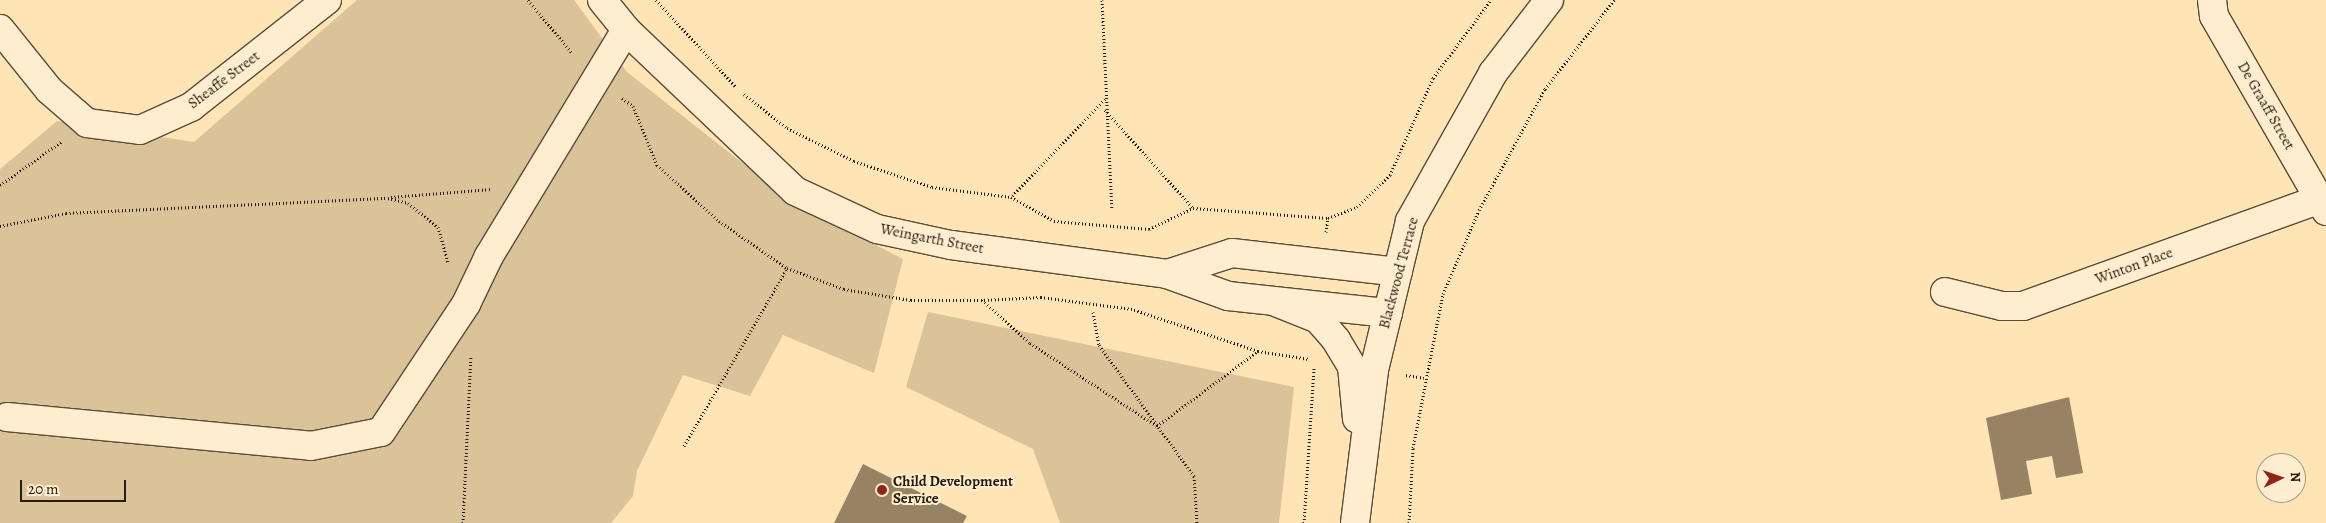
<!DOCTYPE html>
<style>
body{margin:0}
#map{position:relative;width:2326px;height:523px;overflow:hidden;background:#ffe4b6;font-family:Alegreya,serif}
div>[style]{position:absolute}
.green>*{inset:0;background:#dac299}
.building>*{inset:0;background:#978364}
.path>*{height:3px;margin-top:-1.5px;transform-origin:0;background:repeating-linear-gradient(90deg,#261a0b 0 1px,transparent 0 3.5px)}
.roads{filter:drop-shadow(1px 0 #5c4c36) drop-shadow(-1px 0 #5c4c36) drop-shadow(0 1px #5c4c36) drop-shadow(0 -1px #5c4c36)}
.minor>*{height:28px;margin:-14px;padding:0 14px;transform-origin:14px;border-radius:14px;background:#ffedd0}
.tertiary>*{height:28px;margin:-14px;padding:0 14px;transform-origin:14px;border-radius:14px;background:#ffedd0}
.dots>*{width:14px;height:14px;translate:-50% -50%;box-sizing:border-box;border:2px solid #ffedd0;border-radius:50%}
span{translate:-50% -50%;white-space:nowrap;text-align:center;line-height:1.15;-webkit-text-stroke:4px #ffedd0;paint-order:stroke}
.street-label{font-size:15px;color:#261a0b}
.poi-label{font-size:15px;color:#261a0b;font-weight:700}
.left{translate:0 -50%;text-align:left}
.north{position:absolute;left:2256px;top:453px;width:50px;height:50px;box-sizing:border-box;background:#ffedd0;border:1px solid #a89981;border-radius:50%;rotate:87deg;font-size:14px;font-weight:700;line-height:20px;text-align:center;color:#261a0b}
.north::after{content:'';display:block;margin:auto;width:18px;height:22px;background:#8f2418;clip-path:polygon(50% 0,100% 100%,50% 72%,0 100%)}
.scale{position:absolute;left:20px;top:480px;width:106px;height:22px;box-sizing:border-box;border:2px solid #261a0b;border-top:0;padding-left:6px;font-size:15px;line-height:18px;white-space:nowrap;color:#261a0b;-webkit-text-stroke:4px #ffedd0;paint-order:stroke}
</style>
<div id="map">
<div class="green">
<div style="clip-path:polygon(357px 0,574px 0,627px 72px,792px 202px,903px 259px,874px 373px,783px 335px,750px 396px,683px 375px,637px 471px,633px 496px,611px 523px,0 523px,0 169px,57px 121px,194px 142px)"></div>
<div style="clip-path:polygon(928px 312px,1294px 387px,1279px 523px,1060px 523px,1033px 449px,906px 387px)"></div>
</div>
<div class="building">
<div style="clip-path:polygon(2069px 397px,2083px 473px,2056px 478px,2052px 456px,2026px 461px,2032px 494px,2001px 500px,1986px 418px)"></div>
<div style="clip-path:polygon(863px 464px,967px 516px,963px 523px,834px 523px)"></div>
</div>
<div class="path">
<div style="left:528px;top:0;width:70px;rotate:50.2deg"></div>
<div style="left:656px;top:0;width:117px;rotate:47.4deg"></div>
<div style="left:1102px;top:0;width:209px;rotate:87.3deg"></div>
<div style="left:744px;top:94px;width:55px;rotate:38.3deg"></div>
<div style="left:787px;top:128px;width:75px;rotate:26.2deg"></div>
<div style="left:854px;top:161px;width:82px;rotate:18.4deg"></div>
<div style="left:932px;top:187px;width:80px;rotate:7.2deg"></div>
<div style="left:622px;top:98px;width:14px;rotate:36deg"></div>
<div style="left:633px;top:106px;width:64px;rotate:67.9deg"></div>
<div style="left:657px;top:165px;width:84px;rotate:42.1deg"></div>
<div style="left:719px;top:221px;width:83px;rotate:34.7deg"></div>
<div style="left:787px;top:268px;width:61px;rotate:20.2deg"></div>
<div style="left:844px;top:289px;width:68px;rotate:9.3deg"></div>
<div style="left:911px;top:300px;width:71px"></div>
<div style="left:982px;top:300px;width:64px;rotate:41.9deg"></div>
<div style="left:1030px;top:343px;width:152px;rotate:33.2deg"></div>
<div style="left:1157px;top:426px;width:126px;rotate:-36.6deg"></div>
<div style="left:1258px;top:351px;width:133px;rotate:-161.6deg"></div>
<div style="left:1132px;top:309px;width:92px;rotate:-172.5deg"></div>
<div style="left:1041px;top:297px;width:59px;rotate:177.1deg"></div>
<div style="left:1105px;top:99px;width:136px;rotate:133.8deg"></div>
<div style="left:1011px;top:197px;width:49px;rotate:29.2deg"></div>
<div style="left:1054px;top:221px;width:95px;rotate:4.8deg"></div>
<div style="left:1149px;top:229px;width:49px;rotate:-25.5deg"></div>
<div style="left:1105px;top:110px;width:132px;rotate:48.1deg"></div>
<div style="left:1193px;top:208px;width:135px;rotate:4.2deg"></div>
<div style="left:1328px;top:218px;width:31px;rotate:-21deg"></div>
<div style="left:1357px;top:207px;width:46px;rotate:-44.1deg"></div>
<div style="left:1390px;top:175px;width:106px;rotate:-66.1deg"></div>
<div style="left:1433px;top:78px;width:97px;rotate:-53.4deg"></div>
<div style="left:0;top:185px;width:75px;rotate:-35.2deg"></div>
<div style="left:391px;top:197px;width:101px;rotate:-4.5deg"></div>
<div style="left:0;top:226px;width:67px;rotate:-11.1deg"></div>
<div style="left:66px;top:213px;width:322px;rotate:-2.7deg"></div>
<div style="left:388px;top:198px;width:21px;rotate:14deg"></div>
<div style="left:408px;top:203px;width:38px;rotate:39deg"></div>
<div style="left:438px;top:227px;width:37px;rotate:74deg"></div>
<div style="left:1326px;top:232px;width:14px;rotate:-82deg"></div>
<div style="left:1093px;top:312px;width:34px;rotate:80deg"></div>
<div style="left:1099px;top:345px;width:162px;rotate:54.1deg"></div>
<div style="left:1194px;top:476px;width:47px;rotate:86.3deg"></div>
<div style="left:1258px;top:351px;width:52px;rotate:8.9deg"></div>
<div style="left:1406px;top:375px;width:18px;rotate:9deg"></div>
<div style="left:684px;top:446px;width:206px;rotate:-59.9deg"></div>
<div style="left:463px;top:523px;width:167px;rotate:-87.3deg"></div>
<div style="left:1304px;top:523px;width:155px;rotate:-86.3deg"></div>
<div style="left:1409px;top:523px;width:75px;rotate:-86.9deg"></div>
<div style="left:1413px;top:448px;width:157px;rotate:-79deg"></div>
<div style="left:1443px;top:294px;width:91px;rotate:-66.8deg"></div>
<div style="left:1479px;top:210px;width:138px;rotate:-61.4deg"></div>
<div style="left:1545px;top:89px;width:113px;rotate:-52.2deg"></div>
</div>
<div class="roads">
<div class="minor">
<div style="left:602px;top:0;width:38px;rotate:51deg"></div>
<div style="left:626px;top:30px;width:233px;rotate:43.6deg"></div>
<div style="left:795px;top:191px;width:90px;rotate:24.9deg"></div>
<div style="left:877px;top:229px;width:76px;rotate:12.2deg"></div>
<div style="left:951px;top:245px;width:218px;rotate:7.6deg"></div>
<div style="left:1167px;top:274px;width:65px;rotate:19.8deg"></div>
<div style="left:1228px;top:296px;width:161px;rotate:6.1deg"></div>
<div style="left:2212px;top:0;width:16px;rotate:83deg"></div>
<div style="left:2214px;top:16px;width:225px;rotate:60.1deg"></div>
<div style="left:0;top:29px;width:78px;rotate:51.2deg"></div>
<div style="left:49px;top:90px;width:50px;rotate:41deg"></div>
<div style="left:87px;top:123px;width:53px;rotate:7.5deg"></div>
<div style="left:140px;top:130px;width:56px;rotate:-24.3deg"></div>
<div style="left:191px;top:107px;width:173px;rotate:-38.2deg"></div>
<div style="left:1167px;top:274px;width:68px;rotate:-17.9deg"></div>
<div style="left:1232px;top:253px;width:167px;rotate:6.5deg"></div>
<div style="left:1945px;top:292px;width:59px;rotate:13.8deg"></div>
<div style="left:2002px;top:306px;width:21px"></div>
<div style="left:2023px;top:306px;width:316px;rotate:-19.8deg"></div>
<div style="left:7px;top:417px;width:305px;rotate:5.4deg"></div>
<div style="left:311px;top:446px;width:71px;rotate:-11.3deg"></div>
<div style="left:381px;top:432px;width:154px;rotate:-56.4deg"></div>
<div style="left:466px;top:304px;width:53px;rotate:-64.4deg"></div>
<div style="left:489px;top:256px;width:264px;rotate:-58.8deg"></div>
</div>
<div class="tertiary">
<div style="left:1273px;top:301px;width:48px;rotate:21.8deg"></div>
<div style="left:1318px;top:319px;width:28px;rotate:49deg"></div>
<div style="left:1336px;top:340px;width:31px;rotate:59deg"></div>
<div style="left:1352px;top:367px;width:52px;rotate:84.5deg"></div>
<div style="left:1355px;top:523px;width:154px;rotate:-82.9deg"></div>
<div style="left:1374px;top:370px;width:153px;rotate:-76.4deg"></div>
<div style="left:1410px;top:221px;width:170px;rotate:-60.7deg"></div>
<div style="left:1493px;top:73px;width:92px;rotate:-52.5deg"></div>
</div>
</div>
<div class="dots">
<div style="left:882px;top:490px;background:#8f2418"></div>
</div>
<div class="street-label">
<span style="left:224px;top:80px;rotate:-37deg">Sheaffe Street</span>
<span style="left:2266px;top:106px;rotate:60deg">De Graaff Street</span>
<span style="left:932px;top:239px;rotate:11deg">Weingarth Street</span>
<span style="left:2134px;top:266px;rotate:-20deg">Winton Place</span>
<span style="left:1399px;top:273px;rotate:-75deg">Blackwood Terrace</span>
</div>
<div class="poi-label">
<span class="left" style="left:893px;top:490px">Child Development<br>Service</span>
</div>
<div class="north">N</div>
<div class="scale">20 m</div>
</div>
